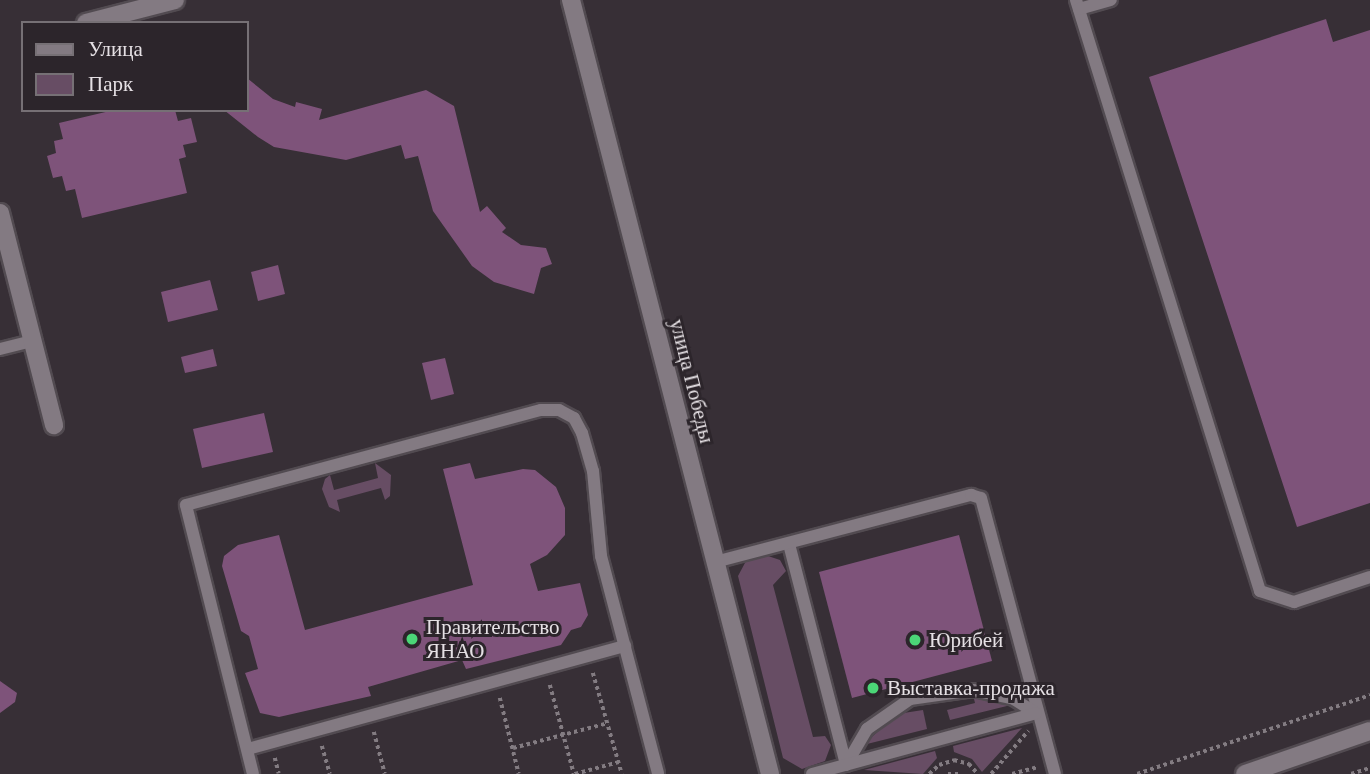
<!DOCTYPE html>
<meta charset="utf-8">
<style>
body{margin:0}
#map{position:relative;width:1370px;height:774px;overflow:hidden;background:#372f36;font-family:Georgia,serif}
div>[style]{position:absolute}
.green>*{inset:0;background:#674d64}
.building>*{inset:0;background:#7e537a}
.path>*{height:3.5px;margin-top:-1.75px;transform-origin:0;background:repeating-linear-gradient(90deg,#837c82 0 3.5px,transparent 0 7px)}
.roads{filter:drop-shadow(2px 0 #524b51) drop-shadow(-2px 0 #524b51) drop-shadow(0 2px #524b51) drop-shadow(0 -2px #524b51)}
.service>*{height:12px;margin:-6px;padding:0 6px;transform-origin:6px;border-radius:6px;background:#837a82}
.minor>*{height:18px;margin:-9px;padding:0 9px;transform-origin:9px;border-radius:9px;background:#837a82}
.tertiary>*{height:18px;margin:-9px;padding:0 9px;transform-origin:9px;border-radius:9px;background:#837a82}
.dots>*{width:19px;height:19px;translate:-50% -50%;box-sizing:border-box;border:4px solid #2c252b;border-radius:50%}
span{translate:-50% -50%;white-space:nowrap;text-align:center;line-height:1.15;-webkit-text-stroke:6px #2c252b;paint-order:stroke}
.street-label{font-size:21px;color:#e5e0e4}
.poi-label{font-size:21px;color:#e5e0e4}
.left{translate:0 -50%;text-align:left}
.legend{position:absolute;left:21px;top:21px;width:228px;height:91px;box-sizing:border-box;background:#2c252b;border:2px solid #767075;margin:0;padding:9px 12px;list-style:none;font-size:21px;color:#e5e0e4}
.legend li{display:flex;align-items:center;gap:14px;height:35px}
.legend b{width:35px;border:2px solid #767075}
</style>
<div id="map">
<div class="green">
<div style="clip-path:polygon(375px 463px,391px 475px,390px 496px,385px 500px,381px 488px,337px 500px,340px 512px,329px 507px,322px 489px,325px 479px,330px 475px,334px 490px,378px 478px)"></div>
<div style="clip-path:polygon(768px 556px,780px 560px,786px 571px,773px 585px,813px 737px,825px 736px,831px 745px,825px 761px,802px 769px,783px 758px,738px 576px,746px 561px)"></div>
<div style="clip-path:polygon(973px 695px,1010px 703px,1011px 705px,950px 720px,947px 710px,975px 703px)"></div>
<div style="clip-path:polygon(923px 710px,927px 729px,863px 745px,897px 714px)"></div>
<div style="clip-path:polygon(1022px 728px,982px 772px,972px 759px,954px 752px,953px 746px)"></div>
<div style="clip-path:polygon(935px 751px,937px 758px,923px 774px,864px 770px)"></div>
</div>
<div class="building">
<div style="clip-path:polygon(1326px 19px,1333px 42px,1370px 30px,1370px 503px,1297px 527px,1149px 77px)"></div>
<div style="clip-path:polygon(247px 78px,273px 99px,295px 107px,296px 102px,322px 109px,319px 120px,426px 90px,454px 106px,480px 212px,487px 206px,506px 228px,502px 232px,521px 245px,546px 248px,552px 264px,541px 268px,534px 294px,494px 282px,472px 266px,433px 211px,418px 156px,405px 159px,401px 145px,346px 160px,274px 147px,258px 137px,224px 110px,247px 110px)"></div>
<div style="clip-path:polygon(114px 110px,175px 110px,178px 121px,191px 118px,197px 142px,183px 145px,186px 157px,179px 159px,187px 193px,82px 218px,75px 189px,66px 191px,62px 176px,53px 178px,47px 156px,56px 153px,54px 141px,63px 139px,59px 123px)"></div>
<div style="clip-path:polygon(278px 265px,285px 294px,258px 301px,251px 272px)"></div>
<div style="clip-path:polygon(210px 280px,218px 310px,168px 322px,161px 292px)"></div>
<div style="clip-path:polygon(213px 349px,217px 366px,185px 373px,181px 357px)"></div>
<div style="clip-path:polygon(445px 358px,454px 394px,431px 400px,422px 363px)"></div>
<div style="clip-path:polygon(264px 413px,273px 452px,202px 468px,193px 429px)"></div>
<div style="clip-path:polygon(470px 463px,475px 479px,523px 469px,535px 470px,556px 487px,565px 508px,565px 535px,547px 555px,530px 564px,538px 591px,580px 583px,588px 615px,581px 627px,571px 630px,561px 645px,466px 669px,462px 660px,368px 687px,371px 696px,279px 717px,260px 713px,245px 673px,258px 669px,249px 636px,241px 631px,222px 566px,224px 556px,238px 545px,279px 535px,305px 630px,473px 585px,443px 469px)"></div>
<div style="clip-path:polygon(959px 535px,992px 661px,852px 698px,819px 572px)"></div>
<div style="clip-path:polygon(0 681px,17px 693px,15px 702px,0 713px)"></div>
</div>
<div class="path">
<div style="left:593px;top:673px;width:105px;rotate:74deg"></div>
<div style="left:550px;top:685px;width:92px;rotate:74.9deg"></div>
<div style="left:500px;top:698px;width:78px;rotate:76deg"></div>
<div style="left:374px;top:732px;width:43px;rotate:75.3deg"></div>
<div style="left:322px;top:746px;width:29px;rotate:74deg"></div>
<div style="left:513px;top:748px;width:98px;rotate:-14.7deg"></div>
<div style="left:275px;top:758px;width:16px;rotate:76deg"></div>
<div style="left:575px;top:774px;width:46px;rotate:-15.3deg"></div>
<div style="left:929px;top:774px;width:13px;rotate:-42deg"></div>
<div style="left:939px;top:765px;width:16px;rotate:-18deg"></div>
<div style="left:954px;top:760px;width:16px;rotate:15deg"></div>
<div style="left:969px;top:764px;width:13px;rotate:48deg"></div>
<div style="left:948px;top:774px;width:13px"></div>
<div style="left:991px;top:774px;width:57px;rotate:-49.3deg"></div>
<div style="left:1012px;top:774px;width:27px;rotate:-15deg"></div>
<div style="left:1137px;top:774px;width:246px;rotate:-18.7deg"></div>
<div style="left:1351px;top:774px;width:20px;rotate:-18deg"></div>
</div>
<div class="roads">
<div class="service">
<div style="left:1076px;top:0;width:619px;rotate:72.71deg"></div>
<div style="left:1260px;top:591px;width:36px;rotate:18deg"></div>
<div style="left:1294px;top:602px;width:80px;rotate:-18.2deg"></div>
<div style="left:1079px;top:9px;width:33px;rotate:-16deg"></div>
<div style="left:0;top:349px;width:34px;rotate:-14deg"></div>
<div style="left:789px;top:544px;width:228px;rotate:75.5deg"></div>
<div style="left:715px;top:562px;width:265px;rotate:-14.7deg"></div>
<div style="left:971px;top:495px;width:10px;rotate:17deg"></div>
<div style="left:981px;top:498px;width:286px;rotate:75deg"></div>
<div style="left:248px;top:749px;width:391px;rotate:-15.3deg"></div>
<div style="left:846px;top:765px;width:42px;rotate:-59.7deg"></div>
<div style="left:867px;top:729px;width:52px;rotate:-34.9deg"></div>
<div style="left:910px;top:699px;width:64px;rotate:-8.1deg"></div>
<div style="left:973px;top:690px;width:40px;rotate:12deg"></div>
<div style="left:1012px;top:698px;width:28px;rotate:32deg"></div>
<div style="left:253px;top:774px;width:277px;rotate:-104deg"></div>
<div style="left:186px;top:505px;width:367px;rotate:-15deg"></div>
<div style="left:541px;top:410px;width:18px"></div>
<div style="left:559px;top:410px;width:17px;rotate:28deg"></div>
<div style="left:574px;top:418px;width:17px;rotate:62deg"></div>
<div style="left:582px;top:433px;width:40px;rotate:74deg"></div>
<div style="left:593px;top:471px;width:85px;rotate:84.6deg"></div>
<div style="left:601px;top:556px;width:225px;rotate:75.3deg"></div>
<div style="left:812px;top:774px;width:232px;rotate:-15.2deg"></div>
</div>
<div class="minor">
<div style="left:571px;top:0;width:799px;rotate:75.58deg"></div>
<div style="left:86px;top:23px;width:92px;rotate:-14.5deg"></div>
<div style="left:0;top:213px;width:219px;rotate:75.7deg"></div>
</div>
<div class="tertiary">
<div style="left:1245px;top:774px;width:132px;rotate:-19deg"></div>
</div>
</div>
<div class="dots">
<div style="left:412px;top:639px;background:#4bd677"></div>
<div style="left:915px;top:640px;background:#4bd677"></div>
<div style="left:873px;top:688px;background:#4bd677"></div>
</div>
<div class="street-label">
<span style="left:692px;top:381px;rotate:76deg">улица Победы</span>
</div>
<div class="poi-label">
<span class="left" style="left:426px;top:639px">Правительство<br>ЯНАО</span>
<span class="left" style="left:929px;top:640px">Юрибей</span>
<span class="left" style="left:887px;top:688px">Выставка-продажа</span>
</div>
<ul class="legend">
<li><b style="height:9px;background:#837a82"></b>Улица</li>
<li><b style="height:19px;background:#674d64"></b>Парк</li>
</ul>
</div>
